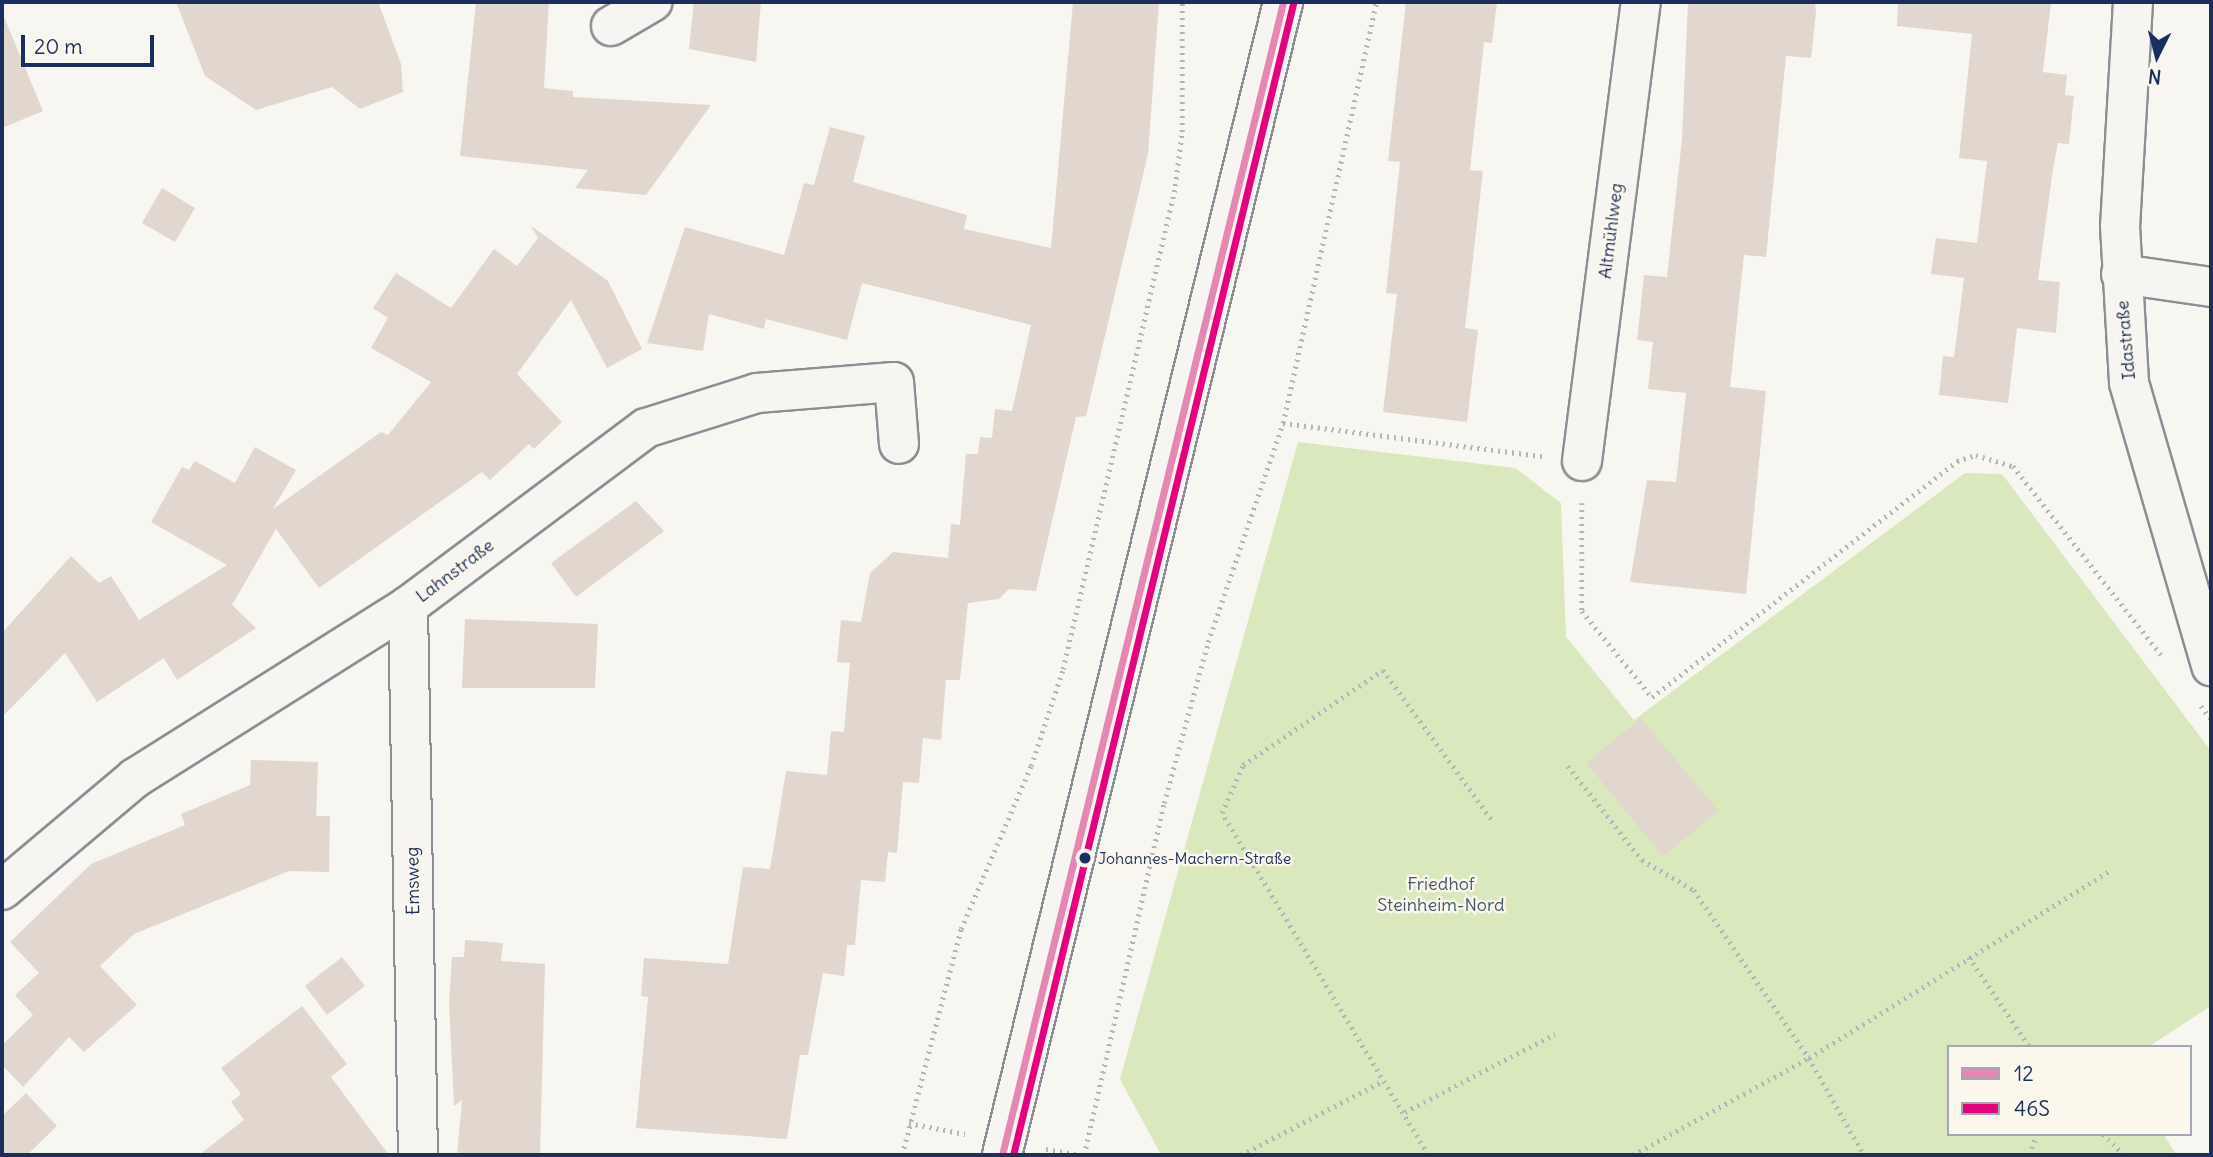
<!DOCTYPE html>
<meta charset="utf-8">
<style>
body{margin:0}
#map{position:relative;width:2213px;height:1157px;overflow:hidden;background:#f8f6f0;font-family:Delius,sans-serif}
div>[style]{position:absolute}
.green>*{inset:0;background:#dae8bd}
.building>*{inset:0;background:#e2d7cf}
.path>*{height:4.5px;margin-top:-2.25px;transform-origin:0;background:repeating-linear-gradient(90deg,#b3b5b7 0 2px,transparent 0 7px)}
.roads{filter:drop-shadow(2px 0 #8b8e94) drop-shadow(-2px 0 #8b8e94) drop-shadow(0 2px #8b8e94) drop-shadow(0 -2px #8b8e94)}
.minor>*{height:38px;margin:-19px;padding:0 19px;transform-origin:19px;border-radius:19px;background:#f6f5f1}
.bus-1>*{height:7px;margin:-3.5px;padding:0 3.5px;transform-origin:3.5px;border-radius:3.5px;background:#e687b3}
.bus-2>*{height:7px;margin:-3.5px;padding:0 3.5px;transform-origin:3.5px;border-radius:3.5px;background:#e5007d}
.dots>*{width:19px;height:19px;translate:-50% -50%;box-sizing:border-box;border:4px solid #fbf7ec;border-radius:50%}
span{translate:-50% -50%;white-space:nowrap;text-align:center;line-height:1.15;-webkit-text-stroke:5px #fbf7ec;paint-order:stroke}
.bus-label{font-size:16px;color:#1b2f5e}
.left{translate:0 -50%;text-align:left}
.street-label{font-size:18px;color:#1b2f5e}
.park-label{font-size:18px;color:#445a6b}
.frame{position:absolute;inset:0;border:4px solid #1b2f5e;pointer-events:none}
.legend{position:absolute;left:1947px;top:1045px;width:245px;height:91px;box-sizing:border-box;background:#fbf7ec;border:2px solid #a1a7b3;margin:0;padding:9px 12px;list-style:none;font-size:21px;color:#1b2f5e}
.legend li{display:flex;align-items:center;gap:14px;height:35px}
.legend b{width:35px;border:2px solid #a1a7b3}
.north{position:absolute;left:2122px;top:21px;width:70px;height:70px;-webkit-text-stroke:5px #fbf7ec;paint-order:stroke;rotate:186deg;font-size:19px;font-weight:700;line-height:28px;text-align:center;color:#1b2f5e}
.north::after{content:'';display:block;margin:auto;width:24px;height:32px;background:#1b2f5e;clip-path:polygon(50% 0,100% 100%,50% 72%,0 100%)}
.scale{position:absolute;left:21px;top:35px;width:133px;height:32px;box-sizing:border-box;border:4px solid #1b2f5e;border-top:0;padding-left:9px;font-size:21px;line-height:24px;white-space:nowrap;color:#1b2f5e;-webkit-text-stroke:5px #fbf7ec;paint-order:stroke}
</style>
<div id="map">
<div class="green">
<div style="clip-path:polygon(1298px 442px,1515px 468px,1561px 503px,1566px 637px,1634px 720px,1965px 473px,2002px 474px,2211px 751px,2211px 1006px,2148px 1047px,1949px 1047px,1949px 1134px,2163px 1134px,2177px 1155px,1161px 1155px,1120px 1079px)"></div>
</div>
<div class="building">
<div style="clip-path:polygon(176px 2px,378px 2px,401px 64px,403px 92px,360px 109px,332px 87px,256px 110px,205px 76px)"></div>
<div style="clip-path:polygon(476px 2px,549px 2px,544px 88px,573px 91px,573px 97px,711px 105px,646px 195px,575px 188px,588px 170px,460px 156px)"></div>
<div style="clip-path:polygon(694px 2px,761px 2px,756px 62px,689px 49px)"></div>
<div style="clip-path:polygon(1073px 2px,1159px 2px,1148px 154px,1086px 416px,1076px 417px,1036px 591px,1009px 589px,999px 599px,968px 603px,960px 680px,946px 680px,941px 740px,923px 738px,919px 783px,903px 782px,897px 853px,888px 852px,885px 882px,861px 880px,855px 945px,847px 945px,844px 976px,823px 973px,808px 1055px,800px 1055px,787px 1139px,636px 1128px,648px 997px,641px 996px,644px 958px,728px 964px,743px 867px,770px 869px,786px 771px,827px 775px,831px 731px,844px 732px,850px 663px,837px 662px,841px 620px,861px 622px,870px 573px,893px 552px,948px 558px,951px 524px,960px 525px,966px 454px,978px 454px,980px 437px,992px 438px,995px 409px,1012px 411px,1031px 325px,862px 283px,847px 340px,766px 319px,764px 329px,709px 314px,703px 351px,647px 343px,685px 227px,784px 255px,804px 183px,814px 185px,830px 127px,865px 136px,853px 182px,967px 215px,964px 229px,1051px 248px)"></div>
<div style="clip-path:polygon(1406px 2px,1497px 2px,1492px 43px,1484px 42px,1470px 170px,1483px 171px,1465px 328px,1478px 330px,1467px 422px,1383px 412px,1397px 294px,1386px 293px,1400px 162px,1388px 161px)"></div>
<div style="clip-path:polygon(1688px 2px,1815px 2px,1816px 12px,1811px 58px,1786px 56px,1766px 257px,1744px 255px,1730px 387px,1766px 391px,1746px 594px,1630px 582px,1647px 480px,1676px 482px,1686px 393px,1648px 389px,1653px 342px,1637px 340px,1644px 275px,1667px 277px,1682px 139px)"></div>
<div style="clip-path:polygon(1898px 2px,2051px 2px,2043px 72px,2067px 75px,2065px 95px,2074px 96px,2069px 144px,2058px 143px,2053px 169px,2038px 280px,2060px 282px,2056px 333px,2017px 328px,2008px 403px,1939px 395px,1943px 356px,1954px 357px,1964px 278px,1931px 274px,1936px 238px,1977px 243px,1987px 161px,1959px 158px,1972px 34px,1897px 26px)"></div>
<div style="clip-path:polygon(2px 12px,43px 111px,2px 128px)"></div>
<div style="clip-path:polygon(162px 188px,195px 208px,175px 242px,142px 223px)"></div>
<div style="clip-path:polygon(531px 226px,608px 281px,642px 349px,607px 368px,571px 300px,517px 374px,562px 422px,534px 449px,529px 444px,490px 480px,482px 472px,319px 588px,276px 529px,232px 605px,256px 628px,177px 680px,164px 658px,97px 702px,65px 653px,2px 717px,2px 633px,71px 556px,99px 583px,111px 576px,139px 620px,227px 565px,151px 522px,182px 467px,189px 470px,195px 461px,235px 483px,255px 447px,296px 470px,273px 509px,381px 432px,388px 435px,431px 382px,371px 348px,388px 318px,373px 308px,396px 273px,451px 308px,494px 249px,517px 266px,538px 238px)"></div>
<div style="clip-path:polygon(636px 501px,664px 531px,576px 597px,551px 563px)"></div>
<div style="clip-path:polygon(465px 619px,598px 624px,595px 688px,462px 688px)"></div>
<div style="clip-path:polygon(1641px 718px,1718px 811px,1663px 856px,1586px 763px)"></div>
<div style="clip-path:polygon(251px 760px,318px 762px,316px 816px,330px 816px,329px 872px,289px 871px,134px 934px,100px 966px,137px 1005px,84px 1052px,69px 1037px,23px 1087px,2px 1065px,2px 1045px,33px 1015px,15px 995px,39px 973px,10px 942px,91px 864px,185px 825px,181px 814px,250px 785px)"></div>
<div style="clip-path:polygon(465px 940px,503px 943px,501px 961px,545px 964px,540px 1155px,457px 1155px,462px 1100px,454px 1106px,449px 1003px,452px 957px,464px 957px)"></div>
<div style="clip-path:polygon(342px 957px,365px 986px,327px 1015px,305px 986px)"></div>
<div style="clip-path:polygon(302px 1006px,347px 1064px,331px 1077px,389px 1155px,199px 1155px,244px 1120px,231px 1102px,241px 1094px,221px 1068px)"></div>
<div style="clip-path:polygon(26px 1093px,57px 1126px,27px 1155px,2px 1155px,2px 1116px)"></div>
</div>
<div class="path">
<div style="left:1283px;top:423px;width:261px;rotate:7.3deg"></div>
<div style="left:1582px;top:503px;width:108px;rotate:90deg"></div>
<div style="left:1582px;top:611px;width:111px;rotate:50.9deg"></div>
<div style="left:1652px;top:697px;width:386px;rotate:-37.7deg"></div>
<div style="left:1957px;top:461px;width:20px;rotate:-18deg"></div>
<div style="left:1976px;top:455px;width:39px;rotate:17deg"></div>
<div style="left:2013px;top:466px;width:240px;rotate:51.9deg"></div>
<div style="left:2201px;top:706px;width:16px;rotate:52deg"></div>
<div style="left:1568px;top:766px;width:120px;rotate:51.8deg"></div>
<div style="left:1642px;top:860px;width:60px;rotate:30deg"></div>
<div style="left:1694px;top:890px;width:204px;rotate:55.6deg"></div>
<div style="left:1809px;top:1058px;width:112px;rotate:60.4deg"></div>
<div style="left:1969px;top:957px;width:109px;rotate:55.9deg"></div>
<div style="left:1405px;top:1112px;width:169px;rotate:-27.5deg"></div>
<div style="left:909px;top:1123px;width:57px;rotate:11.1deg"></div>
<div style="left:2103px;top:1134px;width:30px;rotate:45deg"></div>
<div style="left:1046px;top:1149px;width:34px;rotate:10deg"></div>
<div style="left:902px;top:1155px;width:234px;rotate:-75.4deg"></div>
<div style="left:961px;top:929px;width:177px;rotate:-66.8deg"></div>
<div style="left:1031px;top:766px;width:102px;rotate:-71.7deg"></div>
<div style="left:1063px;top:669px;width:496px;rotate:-76.9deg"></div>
<div style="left:1175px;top:186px;width:54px;rotate:-82.6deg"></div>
<div style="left:1182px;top:132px;width:130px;rotate:-90deg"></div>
<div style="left:1084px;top:1155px;width:361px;rotate:-77.2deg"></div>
<div style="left:1164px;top:803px;width:167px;rotate:-74.7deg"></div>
<div style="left:1208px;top:642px;width:231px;rotate:-71.1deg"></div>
<div style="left:1283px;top:423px;width:431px;rotate:-77.5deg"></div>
<div style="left:1241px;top:1155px;width:160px;rotate:-27.5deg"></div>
<div style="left:1428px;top:1155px;width:399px;rotate:-121.1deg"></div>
<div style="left:1222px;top:813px;width:52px;rotate:-66.4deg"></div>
<div style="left:1243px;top:765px;width:169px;rotate:-34.2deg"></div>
<div style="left:1383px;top:670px;width:185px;rotate:54deg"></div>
<div style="left:1633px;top:1155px;width:201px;rotate:-28.9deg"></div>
<div style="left:1809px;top:1058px;width:356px;rotate:-31.9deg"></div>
<div style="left:2029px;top:1155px;width:22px;rotate:-69deg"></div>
</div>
<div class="roads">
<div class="minor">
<div style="left:2133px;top:2px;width:224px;rotate:93.3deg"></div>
<div style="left:2120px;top:226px;width:157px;rotate:86.7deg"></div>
<div style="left:2129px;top:383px;width:295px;rotate:73.8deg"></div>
<div style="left:611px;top:26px;width:48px;rotate:-30.3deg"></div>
<div style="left:2121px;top:274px;width:91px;rotate:8.2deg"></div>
<div style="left:1582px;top:461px;width:463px;rotate:-82.7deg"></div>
<div style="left:408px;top:606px;width:549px;rotate:88.96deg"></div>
<div style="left:2px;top:890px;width:174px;rotate:-40.1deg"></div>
<div style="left:135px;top:778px;width:323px;rotate:-32.2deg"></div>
<div style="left:408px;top:606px;width:297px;rotate:-36.8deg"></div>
<div style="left:646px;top:428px;width:116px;rotate:-17.5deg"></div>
<div style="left:757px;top:393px;width:137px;rotate:-4.6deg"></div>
<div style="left:894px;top:382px;width:62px;rotate:85.4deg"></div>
<div style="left:1002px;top:1155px;width:1187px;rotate:-76.3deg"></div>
</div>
</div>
<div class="bus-1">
<div style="left:1002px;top:1155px;width:1187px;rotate:-76.3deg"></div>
</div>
<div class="bus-2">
<div style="left:1013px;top:1155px;width:1185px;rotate:-76.33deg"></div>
</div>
<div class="dots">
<div style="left:1085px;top:858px;background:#1b2f5e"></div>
</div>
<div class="bus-label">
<span class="left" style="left:1098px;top:858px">Johannes-Machern-Straße</span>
</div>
<div class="street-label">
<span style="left:1611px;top:231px;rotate:-83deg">Altmühlweg</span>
<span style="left:2126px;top:340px;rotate:-95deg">Idastraße</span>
<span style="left:455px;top:571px;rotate:-37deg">Lahnstraße</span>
<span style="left:413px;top:881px;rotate:-91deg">Emsweg</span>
</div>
<div class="park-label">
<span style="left:1441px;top:895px">Friedhof<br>Steinheim-Nord</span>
</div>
<div class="frame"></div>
<ul class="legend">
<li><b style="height:9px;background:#e687b3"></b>12</li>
<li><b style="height:9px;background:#e5007d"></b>46S</li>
</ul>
<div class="north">N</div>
<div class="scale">20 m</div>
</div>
